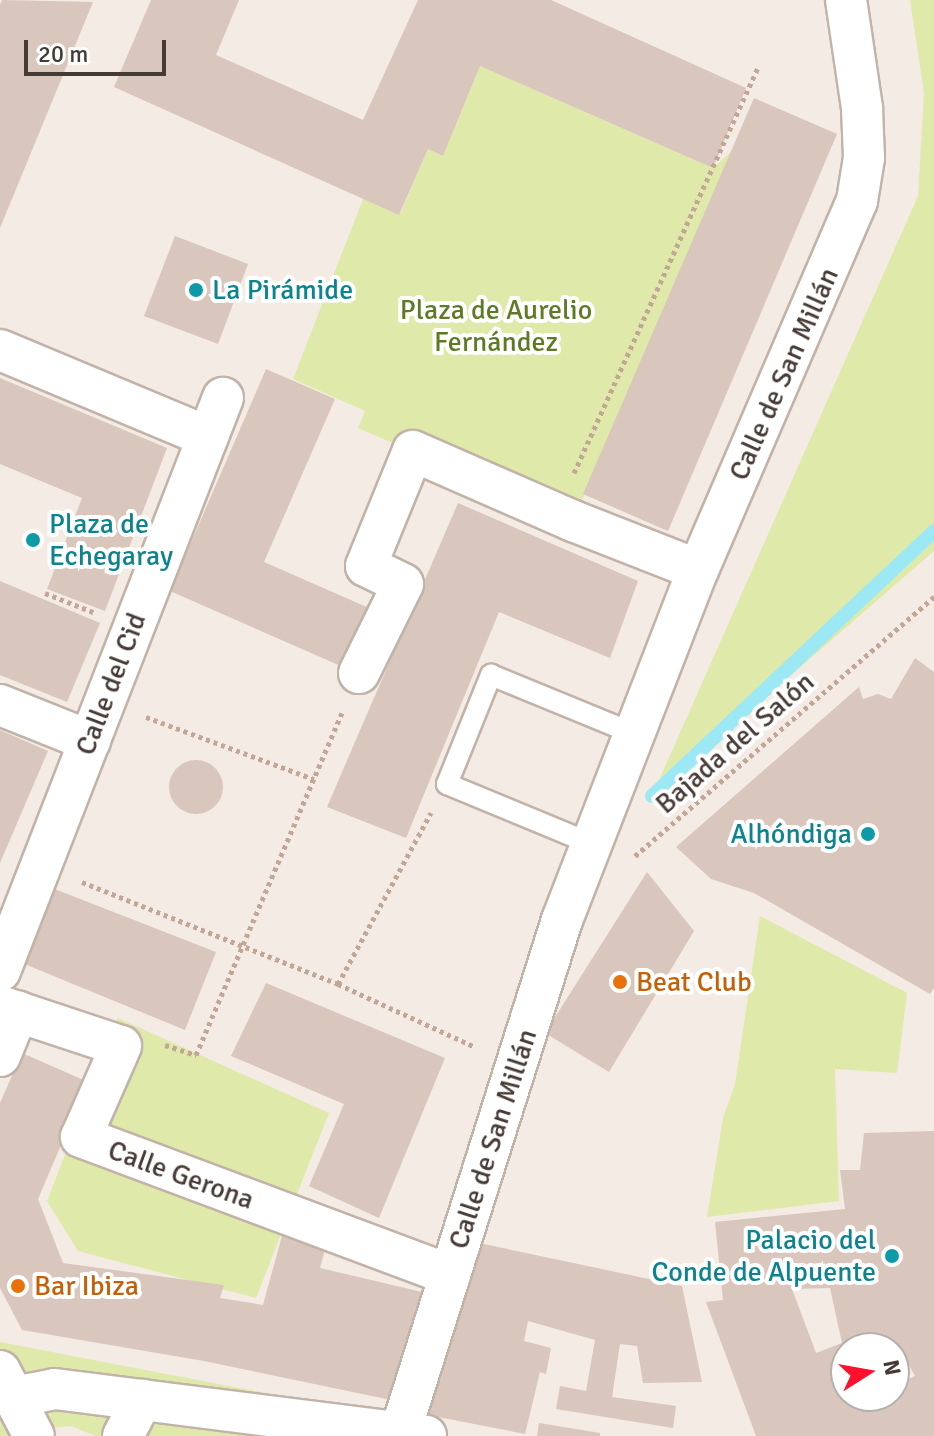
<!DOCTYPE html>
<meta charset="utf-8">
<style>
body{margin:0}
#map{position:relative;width:934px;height:1436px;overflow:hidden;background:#f3ebe4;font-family:Signika,sans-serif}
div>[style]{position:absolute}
.green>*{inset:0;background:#dfeaaa}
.stream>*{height:14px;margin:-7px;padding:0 7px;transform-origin:7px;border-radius:7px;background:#9ce8f4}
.building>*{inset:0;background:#d9c6bc}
.round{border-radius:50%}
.path>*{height:5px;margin-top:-2.5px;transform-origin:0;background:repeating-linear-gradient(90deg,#c2a797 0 4px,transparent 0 8px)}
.roads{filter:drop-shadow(2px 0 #c2b3a9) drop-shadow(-2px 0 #c2b3a9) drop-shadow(0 2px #c2b3a9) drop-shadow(0 -2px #c2b3a9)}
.lane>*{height:20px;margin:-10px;padding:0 10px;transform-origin:10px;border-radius:10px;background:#fff}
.street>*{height:40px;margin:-20px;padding:0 20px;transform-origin:20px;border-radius:20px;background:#fff}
.dots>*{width:22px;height:22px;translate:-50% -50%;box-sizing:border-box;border:4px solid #fff;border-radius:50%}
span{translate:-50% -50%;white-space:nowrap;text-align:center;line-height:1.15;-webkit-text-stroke:8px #fff;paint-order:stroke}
.culture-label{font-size:28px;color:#0d838f}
.left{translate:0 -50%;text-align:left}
.right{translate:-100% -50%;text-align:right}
.park-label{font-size:28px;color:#5c7b24}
.street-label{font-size:28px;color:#463a34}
.food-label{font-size:28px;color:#c56008}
.north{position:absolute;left:830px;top:1332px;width:80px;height:80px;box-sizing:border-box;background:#fff;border:2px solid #b5b0ae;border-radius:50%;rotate:79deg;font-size:22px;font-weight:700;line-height:32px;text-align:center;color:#463a34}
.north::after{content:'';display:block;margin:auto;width:28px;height:36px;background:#ff102c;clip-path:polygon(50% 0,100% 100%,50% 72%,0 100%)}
.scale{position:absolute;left:24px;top:40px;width:142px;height:36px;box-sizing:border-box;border:4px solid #463a34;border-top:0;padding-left:10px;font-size:24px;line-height:28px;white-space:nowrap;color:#463a34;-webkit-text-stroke:6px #fff;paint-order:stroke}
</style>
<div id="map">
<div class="green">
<div style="clip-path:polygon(910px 0,934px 0,934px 551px,652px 796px,918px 196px,924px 93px)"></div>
<div style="clip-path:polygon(480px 66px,713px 168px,732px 151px,573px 521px,358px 428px,365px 411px,293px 379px,363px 199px,400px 214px,428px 149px,443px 156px)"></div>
<div style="clip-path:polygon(760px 916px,907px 993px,897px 1073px,835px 1069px,839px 1201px,707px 1217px,723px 1118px,735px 1084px)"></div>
<div style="clip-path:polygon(118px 1018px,329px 1113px,256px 1298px,78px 1251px,47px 1201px)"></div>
<div style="clip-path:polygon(0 1342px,286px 1397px,274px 1436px,96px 1436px,71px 1426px,48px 1428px,28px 1436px,0 1436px)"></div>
</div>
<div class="stream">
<div style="left:652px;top:796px;width:387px;rotate:-43.2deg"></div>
</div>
<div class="building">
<div style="clip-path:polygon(2px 0,93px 2px,0 228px,0 5px)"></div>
<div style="clip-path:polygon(151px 0,239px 0,216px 55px,363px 120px,418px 0,551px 0,746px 88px,713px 168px,480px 66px,443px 156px,428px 149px,399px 215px,114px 87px)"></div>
<div style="clip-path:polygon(754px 98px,837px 134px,668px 531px,583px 494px)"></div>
<div style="clip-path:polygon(175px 236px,248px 264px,218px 344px,144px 316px)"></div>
<div style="clip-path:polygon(266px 369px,335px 399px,264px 562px,369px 608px,343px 667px,170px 591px)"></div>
<div style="clip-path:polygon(0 378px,167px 448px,105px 611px,47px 589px,82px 498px,0 464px)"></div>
<div style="clip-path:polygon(458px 503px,638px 581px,610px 658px,499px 612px,406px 838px,327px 807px)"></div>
<div style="clip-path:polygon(0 581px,100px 623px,67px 702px,0 675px)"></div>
<div style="clip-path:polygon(915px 658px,934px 672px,934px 988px,930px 994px,754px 893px,711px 879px,676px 847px,859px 687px,863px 699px,878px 694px,891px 699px)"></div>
<div style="clip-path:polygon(0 730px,48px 751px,0 863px)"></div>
<div class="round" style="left:169px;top:760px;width:54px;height:54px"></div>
<div style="clip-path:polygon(647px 872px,694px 931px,609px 1072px,545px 1033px)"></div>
<div style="clip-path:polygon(52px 888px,216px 952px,185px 1030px,22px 963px)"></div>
<div style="clip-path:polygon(266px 983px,445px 1058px,379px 1218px,309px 1186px,344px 1104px,231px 1056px)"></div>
<div style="clip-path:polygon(22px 1053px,88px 1082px,38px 1199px,63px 1263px,224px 1285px,220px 1298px,263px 1305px,283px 1232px,327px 1242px,320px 1268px,422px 1292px,391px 1400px,204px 1361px,22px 1330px,0 1288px,0 1103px)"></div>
<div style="clip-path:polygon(evenodd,934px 1131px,934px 1436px,756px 1436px,706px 1302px,723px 1300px,715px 1222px,845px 1209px,840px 1170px,860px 1170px,864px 1133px,934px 1131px,830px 1288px,842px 1343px,816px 1353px,792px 1289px,830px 1288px,934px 1131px,846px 1348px,894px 1348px,894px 1356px,902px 1352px,915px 1376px,894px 1386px,894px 1396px,846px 1396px,846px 1348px)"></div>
<div style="clip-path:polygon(479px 1243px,682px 1286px,702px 1382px,643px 1383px,637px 1346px,620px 1344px,612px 1397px,676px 1406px,673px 1428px,556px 1409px,560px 1386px,586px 1391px,595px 1340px,528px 1321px,524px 1341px,551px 1348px,546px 1374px,540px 1372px,525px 1434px,428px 1415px)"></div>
<div style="clip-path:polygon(539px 1423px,600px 1433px,600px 1436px,537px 1436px)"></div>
</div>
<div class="path">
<div style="left:574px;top:473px;width:447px;rotate:-65.6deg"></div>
<div style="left:45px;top:593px;width:52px;rotate:21.6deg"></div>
<div style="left:146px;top:717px;width:179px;rotate:20.3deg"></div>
<div style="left:635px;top:856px;width:396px;rotate:-40.9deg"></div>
<div style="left:82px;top:882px;width:276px;rotate:21.7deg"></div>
<div style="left:338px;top:984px;width:195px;rotate:-61.5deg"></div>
<div style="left:338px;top:984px;width:151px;rotate:24.7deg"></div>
<div style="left:165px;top:1045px;width:33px;rotate:18deg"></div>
<div style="left:196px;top:1055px;width:374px;rotate:-66.9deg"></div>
</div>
<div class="roads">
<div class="lane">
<div style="left:592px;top:844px;width:157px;rotate:-157.5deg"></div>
<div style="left:447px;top:784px;width:118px;rotate:-68deg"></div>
<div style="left:491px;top:675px;width:156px;rotate:22.3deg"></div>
</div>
<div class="street">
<div style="left:0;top:350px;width:225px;rotate:22.7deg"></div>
<div style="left:359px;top:673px;width:99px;rotate:-63.7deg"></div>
<div style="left:403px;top:584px;width:41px;rotate:-154.1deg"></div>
<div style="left:366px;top:566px;width:124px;rotate:-67.8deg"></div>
<div style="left:413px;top:451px;width:175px;rotate:23.6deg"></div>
<div style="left:573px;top:521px;width:134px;rotate:21.4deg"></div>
<div style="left:0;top:705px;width:97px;rotate:21.8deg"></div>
<div style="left:0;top:971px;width:615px;rotate:-68.74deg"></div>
<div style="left:0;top:1006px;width:127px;rotate:18.3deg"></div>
<div style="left:121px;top:1046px;width:99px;rotate:113.7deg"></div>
<div style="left:81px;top:1137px;width:394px;rotate:20.5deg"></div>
<div style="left:0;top:1056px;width:48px;rotate:-67.8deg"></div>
<div style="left:0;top:1371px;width:73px;rotate:62.4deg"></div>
<div style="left:16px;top:1402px;width:16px;rotate:-30deg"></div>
<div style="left:30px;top:1394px;width:25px;rotate:-11deg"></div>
<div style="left:55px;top:1389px;width:374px;rotate:7.2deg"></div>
<div style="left:123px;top:1436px;width:41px;rotate:-62.2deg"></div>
<div style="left:399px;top:1436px;width:541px;rotate:-72.47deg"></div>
<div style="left:562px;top:920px;width:375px;rotate:-68.8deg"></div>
<div style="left:698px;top:570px;width:402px;rotate:-66.7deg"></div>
<div style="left:857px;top:201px;width:44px;rotate:-80.8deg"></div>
<div style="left:864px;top:158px;width:50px;rotate:-92.3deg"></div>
<div style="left:862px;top:108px;width:109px;rotate:-98.4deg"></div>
</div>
</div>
<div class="dots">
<div style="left:196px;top:290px;background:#0f9aa8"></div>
<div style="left:33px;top:540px;background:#0f9aa8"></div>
<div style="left:868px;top:834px;background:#0f9aa8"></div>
<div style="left:620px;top:982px;background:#e8710a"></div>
<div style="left:892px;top:1256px;background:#0f9aa8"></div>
<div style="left:18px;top:1286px;background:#e8710a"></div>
</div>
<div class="culture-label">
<span class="left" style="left:212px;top:290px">La Pirámide</span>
<span class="left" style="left:49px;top:540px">Plaza de<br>Echegaray</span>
<span class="right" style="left:852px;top:834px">Alhóndiga</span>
<span class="right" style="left:876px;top:1256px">Palacio del<br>Conde de Alpuente</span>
</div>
<div class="park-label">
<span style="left:496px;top:326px">Plaza de Aurelio<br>Fernández</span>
</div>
<div class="street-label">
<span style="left:784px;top:374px;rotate:-66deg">Calle de San Millán</span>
<span style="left:111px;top:684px;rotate:-69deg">Calle del Cid</span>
<span style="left:735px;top:743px;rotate:-41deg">Bajada del Salón</span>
<span style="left:493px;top:1139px;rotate:-72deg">Calle de San Millán</span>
<span style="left:181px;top:1175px;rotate:20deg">Calle Gerona</span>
</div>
<div class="food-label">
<span class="left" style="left:636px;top:982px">Beat Club</span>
<span class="left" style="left:34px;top:1286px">Bar Ibiza</span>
</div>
<div class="north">N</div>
<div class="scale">20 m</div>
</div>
